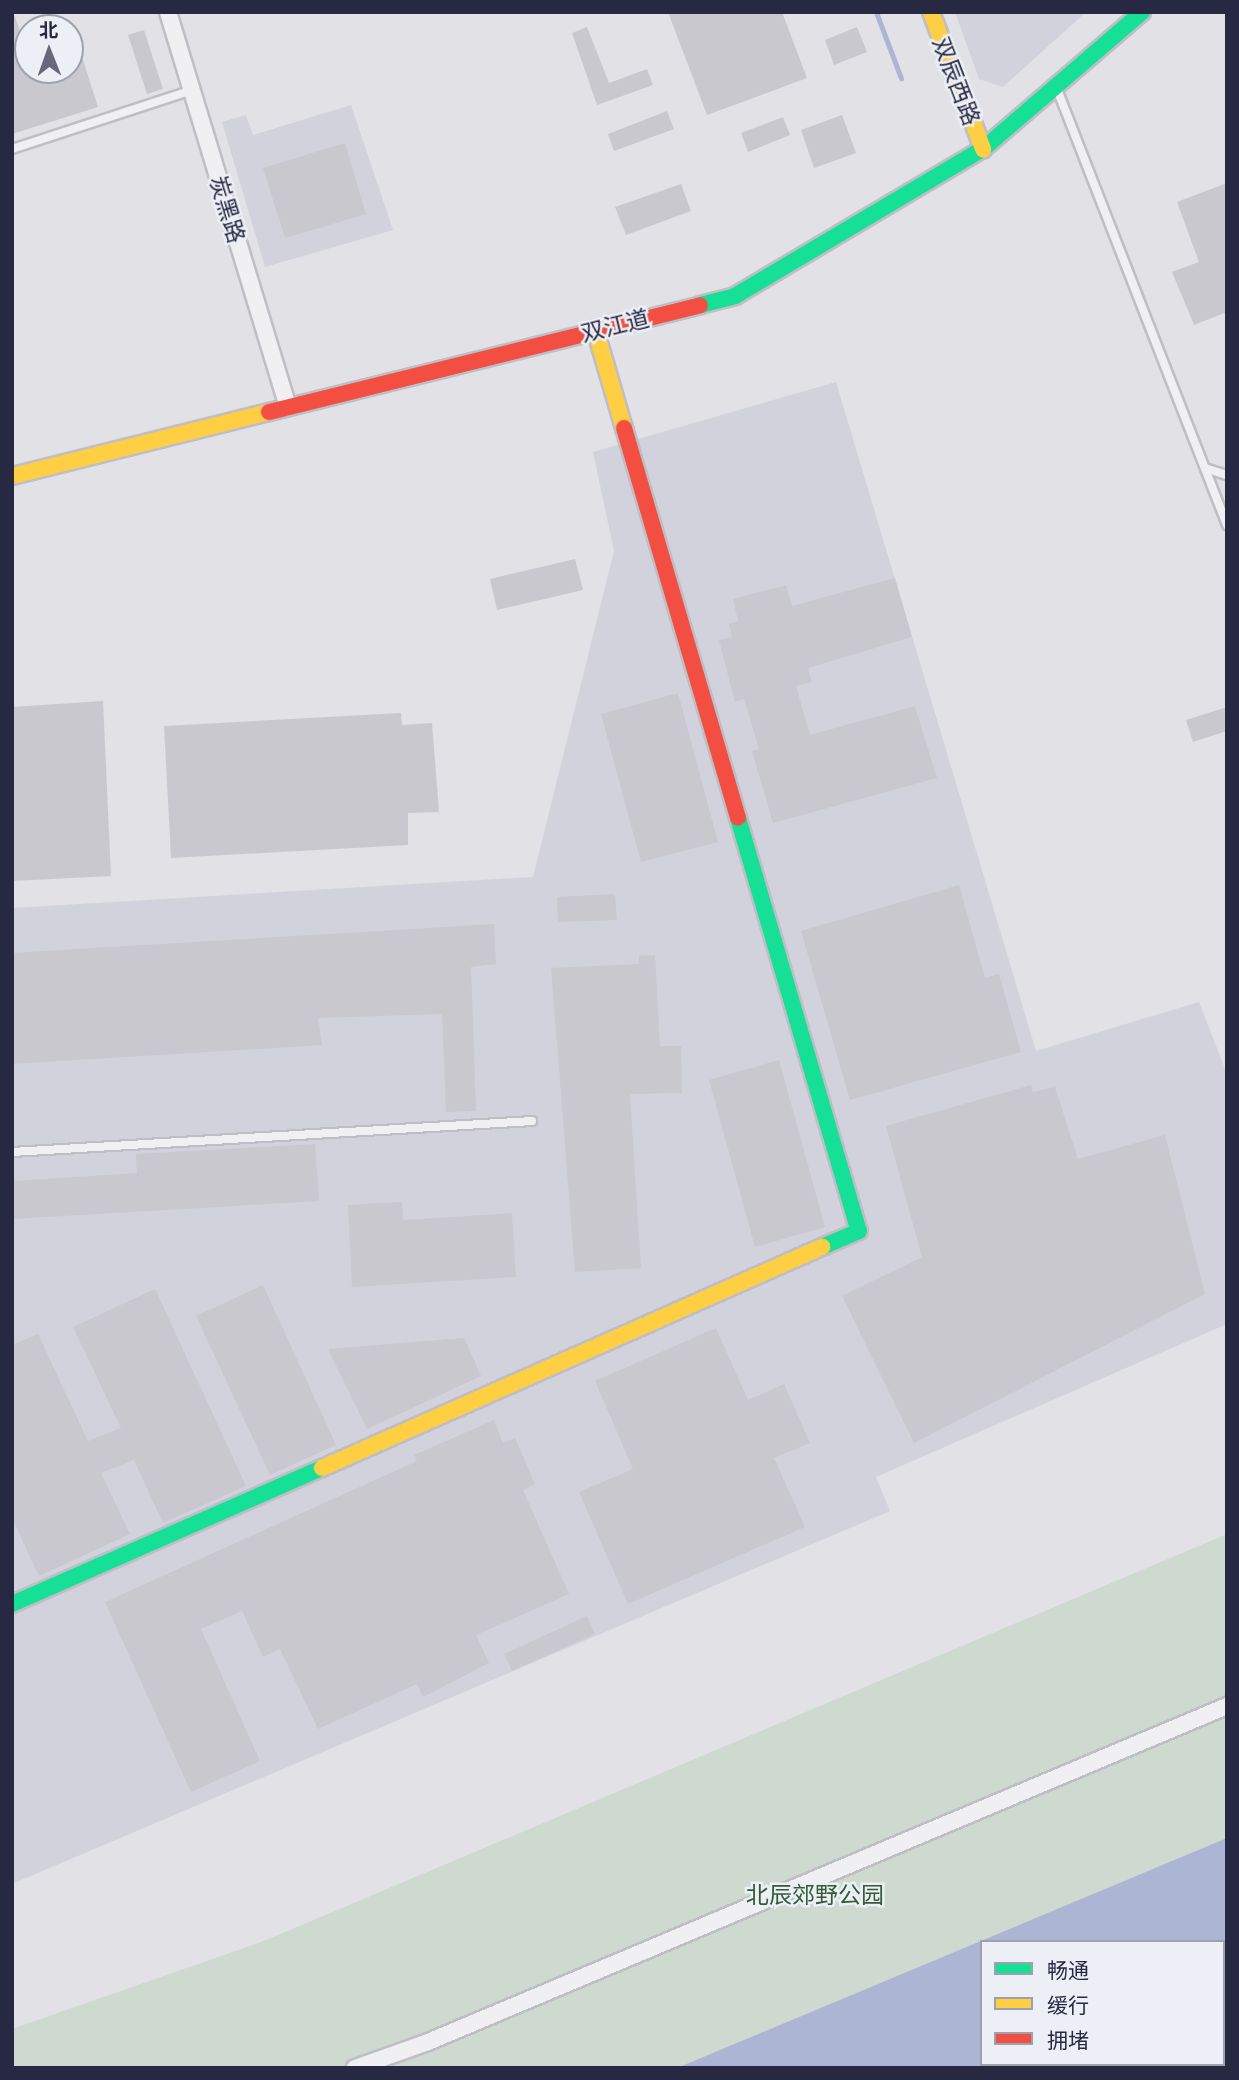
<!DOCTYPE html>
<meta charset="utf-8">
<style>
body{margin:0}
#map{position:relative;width:1239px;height:2080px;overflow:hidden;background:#e1e1e6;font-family:Barlow,"Noto Sans SC",sans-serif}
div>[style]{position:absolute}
.built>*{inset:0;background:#d1d2dc}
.green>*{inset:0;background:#ced9d0}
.water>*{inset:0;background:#acb6d4}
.stream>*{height:5px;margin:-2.5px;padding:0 2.5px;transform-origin:2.5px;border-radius:2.5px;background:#acb6d4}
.building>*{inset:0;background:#c8c8ce}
.roads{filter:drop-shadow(2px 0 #bebec4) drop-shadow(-2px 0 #bebec4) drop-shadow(0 2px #bebec4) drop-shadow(0 -2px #bebec4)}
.lane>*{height:8px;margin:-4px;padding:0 4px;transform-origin:4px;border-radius:4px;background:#f0f0f3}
.street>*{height:16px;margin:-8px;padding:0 8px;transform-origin:8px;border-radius:8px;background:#f0f0f3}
.fast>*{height:16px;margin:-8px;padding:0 8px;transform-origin:8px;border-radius:8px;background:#16e098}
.slow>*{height:16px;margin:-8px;padding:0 8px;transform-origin:8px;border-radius:8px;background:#ffcf43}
.jam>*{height:16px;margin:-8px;padding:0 8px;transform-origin:8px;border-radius:8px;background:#f24e42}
span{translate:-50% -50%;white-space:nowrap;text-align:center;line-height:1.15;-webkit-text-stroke:5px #edeff6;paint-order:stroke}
.street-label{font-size:23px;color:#262941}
.park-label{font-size:23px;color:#325d34}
.frame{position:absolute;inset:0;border:14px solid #262941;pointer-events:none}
.legend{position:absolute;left:980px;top:1940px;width:245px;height:126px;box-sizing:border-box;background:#edeff6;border:2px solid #9da0ae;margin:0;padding:9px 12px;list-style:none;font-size:21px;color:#262941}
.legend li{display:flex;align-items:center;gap:14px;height:35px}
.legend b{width:35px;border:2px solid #9da0ae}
.north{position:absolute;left:14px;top:14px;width:70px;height:70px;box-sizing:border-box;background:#edeff6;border:2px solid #9da0ae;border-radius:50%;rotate:359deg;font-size:19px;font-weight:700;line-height:28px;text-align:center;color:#262941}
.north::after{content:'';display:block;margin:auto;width:24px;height:32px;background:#67697b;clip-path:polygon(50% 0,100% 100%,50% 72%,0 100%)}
</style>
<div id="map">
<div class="built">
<div style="clip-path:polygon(955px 12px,1086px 12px,1003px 87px,979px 79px)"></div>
<div style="clip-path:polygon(351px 105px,393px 230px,265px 267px,222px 122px,246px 115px,253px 135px)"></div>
<div style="clip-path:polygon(836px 382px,1036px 1051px,1199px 1002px,1227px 1074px,1227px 1324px,876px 1477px,890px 1511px,12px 1884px,12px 908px,533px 877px,614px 551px,593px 452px)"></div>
</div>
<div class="green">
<div style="clip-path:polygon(evenodd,1227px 1534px,1227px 2068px,12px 2068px,12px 2029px,264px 1941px,1227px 1534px,982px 1942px,1223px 1942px,1223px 2064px,982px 2064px,982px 1942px)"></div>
</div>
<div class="water">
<div style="clip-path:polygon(evenodd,1227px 1838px,1227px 2068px,677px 2068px,1227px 1838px,982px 1942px,1223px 1942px,1223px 2064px,982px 2064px,982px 1942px)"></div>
</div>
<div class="stream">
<div style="left:876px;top:12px;width:71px;rotate:69.3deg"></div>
</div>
<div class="building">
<div style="clip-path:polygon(668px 12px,782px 12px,807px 78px,707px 115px)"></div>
<div style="clip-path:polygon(12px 16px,15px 16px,28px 57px,28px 70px,70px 70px,70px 30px,73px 29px,98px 107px,12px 134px)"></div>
<div style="clip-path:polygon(587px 27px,609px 83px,647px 69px,653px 85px,597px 105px,572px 33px)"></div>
<div style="clip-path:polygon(857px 27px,867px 52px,834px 65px,825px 40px)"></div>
<div style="clip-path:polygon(144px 30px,163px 89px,147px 94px,128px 35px)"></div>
<div style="clip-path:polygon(667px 111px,674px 129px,614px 151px,608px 134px)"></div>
<div style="clip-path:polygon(842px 115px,856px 153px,814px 168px,801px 130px)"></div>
<div style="clip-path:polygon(783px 117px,790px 135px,748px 152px,741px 133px)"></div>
<div style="clip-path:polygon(345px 143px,366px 214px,285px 238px,263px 168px)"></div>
<div style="clip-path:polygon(1227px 183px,1227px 312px,1194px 325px,1172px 272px,1199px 262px,1177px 202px)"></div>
<div style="clip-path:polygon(681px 184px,691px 211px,626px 235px,615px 207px)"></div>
<div style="clip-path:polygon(575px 559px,583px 590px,497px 610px,490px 579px)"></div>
<div style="clip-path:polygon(895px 578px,912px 637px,808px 668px,812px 682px,796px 686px,810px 735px,915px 706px,937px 778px,773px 823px,752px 751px,759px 749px,744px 699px,735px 702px,719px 640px,732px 637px,729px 624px,738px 621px,733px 599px,786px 585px,792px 606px)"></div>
<div style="clip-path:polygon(678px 693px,718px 842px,641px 862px,601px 714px)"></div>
<div style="clip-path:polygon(103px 701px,111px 876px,12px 881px,12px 707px)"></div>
<div style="clip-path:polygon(1227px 707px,1227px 731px,1193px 742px,1186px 720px)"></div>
<div style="clip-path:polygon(401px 713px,402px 725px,432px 723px,439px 812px,408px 813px,408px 845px,171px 858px,164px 726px)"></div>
<div style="clip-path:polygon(959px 885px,985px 978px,999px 974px,1021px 1052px,850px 1100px,801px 931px)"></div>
<div style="clip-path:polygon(615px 894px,617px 920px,558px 922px,557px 897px)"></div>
<div style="clip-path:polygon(494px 924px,496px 964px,471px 967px,476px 1111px,446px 1112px,442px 1014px,318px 1018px,322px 1045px,12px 1064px,12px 953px)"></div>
<div style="clip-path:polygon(655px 955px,660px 1046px,681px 1046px,682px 1093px,630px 1094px,641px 1268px,575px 1272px,551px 968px,639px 964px,639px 956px)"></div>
<div style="clip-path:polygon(779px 1060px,825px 1227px,755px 1247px,709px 1080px)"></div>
<div style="clip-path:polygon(1031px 1085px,1033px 1092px,1055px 1087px,1078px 1159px,1165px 1135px,1205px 1294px,914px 1443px,842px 1296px,922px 1257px,886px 1126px)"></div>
<div style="clip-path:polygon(315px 1144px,319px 1201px,12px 1219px,12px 1181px,137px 1173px,136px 1154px)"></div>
<div style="clip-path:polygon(402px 1202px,403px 1220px,512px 1213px,516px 1277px,352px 1287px,348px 1205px)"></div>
<div style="clip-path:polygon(263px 1285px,336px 1445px,270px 1475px,196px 1316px)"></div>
<div style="clip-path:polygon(155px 1289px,246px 1486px,163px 1523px,134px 1460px,101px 1473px,130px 1534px,39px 1576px,12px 1518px,12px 1345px,38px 1334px,88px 1441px,121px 1428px,73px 1327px)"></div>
<div style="clip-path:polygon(716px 1328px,748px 1400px,784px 1384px,810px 1443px,774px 1458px,805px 1527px,628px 1604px,579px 1492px,633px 1469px,595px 1381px)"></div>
<div style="clip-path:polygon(464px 1338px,481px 1376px,367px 1429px,328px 1349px)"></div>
<div style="clip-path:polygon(494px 1420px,503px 1443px,515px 1438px,535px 1484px,523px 1490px,569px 1594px,476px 1635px,489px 1663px,423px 1697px,417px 1684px,318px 1729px,280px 1649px,263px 1657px,242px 1611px,201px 1629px,260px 1761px,191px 1792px,105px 1602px,417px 1461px,414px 1455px)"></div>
<div style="clip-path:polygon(587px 1616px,595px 1634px,512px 1671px,504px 1654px)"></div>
</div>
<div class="roads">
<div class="lane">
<div style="left:1057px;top:89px;width:468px;rotate:68.7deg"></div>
<div style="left:12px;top:149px;width:189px;rotate:-18.1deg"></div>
<div style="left:1205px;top:468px;width:23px;rotate:18deg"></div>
<div style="left:12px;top:1152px;width:521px;rotate:-3.41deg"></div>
</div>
<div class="street">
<div style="left:168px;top:12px;width:413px;rotate:73.1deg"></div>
<div style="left:355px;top:2068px;width:77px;rotate:-19.6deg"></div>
<div style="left:428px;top:2042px;width:867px;rotate:-22.81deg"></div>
</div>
<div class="fast">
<div style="left:700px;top:305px;width:36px;rotate:-14deg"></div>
<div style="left:735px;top:296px;width:288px;rotate:-30.7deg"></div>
<div style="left:983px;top:149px;width:210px;rotate:-40.7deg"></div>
<div style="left:738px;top:818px;width:430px;rotate:73.7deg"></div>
<div style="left:859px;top:1231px;width:40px;rotate:156.6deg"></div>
<div style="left:12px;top:1604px;width:339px;rotate:-23.7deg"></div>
</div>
<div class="slow">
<div style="left:931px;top:12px;width:147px;rotate:69.2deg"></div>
<div style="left:595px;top:329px;width:103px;rotate:73.7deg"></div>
<div style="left:12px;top:476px;width:265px;rotate:-14deg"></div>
<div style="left:322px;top:1468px;width:547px;rotate:-23.85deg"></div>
</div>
<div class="jam">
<div style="left:269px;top:412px;width:444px;rotate:-13.9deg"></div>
<div style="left:624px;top:428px;width:406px;rotate:73.7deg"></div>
</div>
</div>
<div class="street-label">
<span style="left:957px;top:81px;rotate:69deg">双辰西路</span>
<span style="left:228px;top:209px;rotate:73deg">炭黑路</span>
<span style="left:615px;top:325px;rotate:-14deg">双江道</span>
</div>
<div class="park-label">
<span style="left:815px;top:1894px">北辰郊野公园</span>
</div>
<div class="frame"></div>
<ul class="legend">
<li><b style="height:9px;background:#16e098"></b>畅通</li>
<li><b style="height:9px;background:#ffcf43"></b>缓行</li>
<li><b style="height:9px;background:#f24e42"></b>拥堵</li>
</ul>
<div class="north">北</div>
</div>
